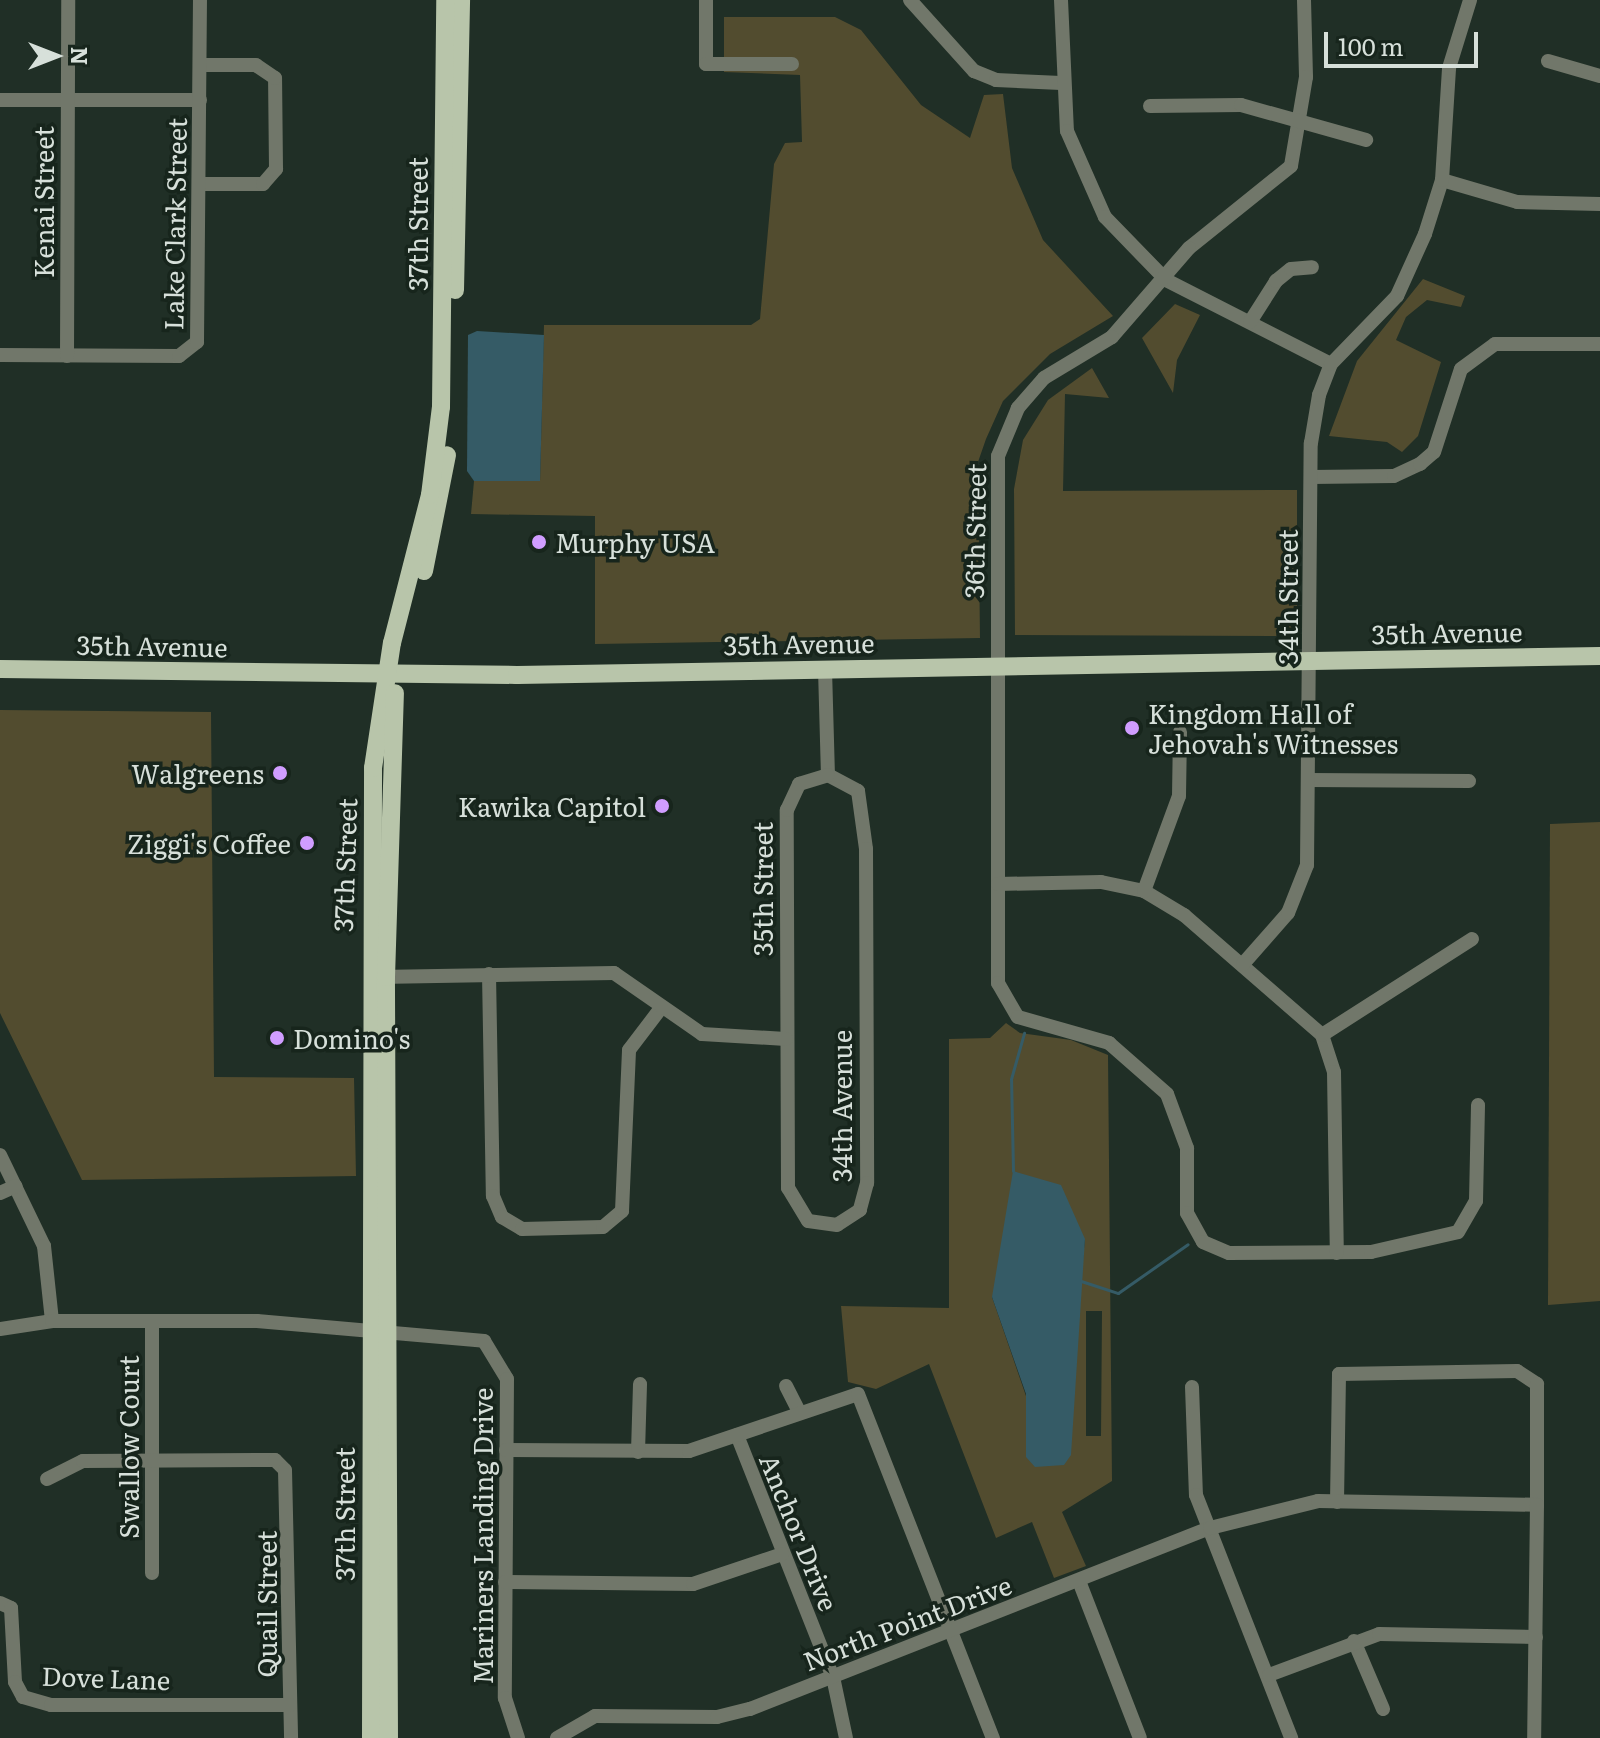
<!DOCTYPE html>
<style>
body{margin:0}
#map{position:relative;width:1600px;height:1738px;overflow:hidden;background:#202f26;font-family:Literata,serif}
div>[style]{position:absolute}
.green>*{inset:0;background:#524c2f}
.water>*{inset:0;background:#355b66}
.stream>*{height:3px;margin:-1.5px;padding:0 1.5px;transform-origin:1.5px;border-radius:1.5px;background:#355b66}
.minor>*{height:14px;margin:-7px;padding:0 7px;transform-origin:7px;border-radius:7px;background:#71776a}
.major>*{height:18px;margin:-9px;padding:0 9px;transform-origin:9px;border-radius:9px;background:#b8c5aa}
.dots>*{width:22px;height:22px;translate:-50% -50%;box-sizing:border-box;border:4px solid #17251c;border-radius:50%}
span{translate:-50% -50%;white-space:nowrap;text-align:center;line-height:1.15;-webkit-text-stroke:7px #17251c;paint-order:stroke}
.street-label{font-size:26px;color:#d7e0da}
.poi-label{font-size:26px;color:#d7e0da}
.left{translate:0 -50%;text-align:left}
.right{translate:-100% -50%;text-align:right}
.north{position:absolute;left:16px;top:16px;width:80px;height:80px;-webkit-text-stroke:6px #17251c;paint-order:stroke;rotate:90deg;font-size:22px;font-weight:700;line-height:32px;text-align:center;color:#d7e0da}
.north::after{content:'';display:block;margin:auto;width:28px;height:36px;background:#d7e0da;clip-path:polygon(50% 0,100% 100%,50% 72%,0 100%)}
.scale{position:absolute;left:1324px;top:32px;width:154px;height:36px;box-sizing:border-box;border:4px solid #d7e0da;border-top:0;padding-left:10px;font-size:24px;line-height:28px;white-space:nowrap;color:#d7e0da;-webkit-text-stroke:6px #17251c;paint-order:stroke}
</style>
<div id="map">
<div class="green">
<div style="clip-path:polygon(724px 17px,835px 17px,861px 30px,921px 105px,970px 138px,984px 95px,1003px 94px,1012px 168px,1043px 240px,1113px 316px,1050px 354px,1003px 401px,986px 439px,978px 462px,980px 638px,595px 644px,595px 516px,471px 514px,474px 481px,540px 481px,544px 325px,751px 325px,760px 319px,774px 164px,785px 143px,802px 142px,800px 75px,724px 72px)"></div>
<div style="clip-path:polygon(1423px 279px,1465px 296px,1461px 307px,1427px 300px,1406px 317px,1396px 340px,1441px 362px,1418px 436px,1402px 452px,1387px 442px,1329px 436px,1357px 361px)"></div>
<div style="clip-path:polygon(1175px 304px,1200px 315px,1177px 360px,1173px 393px,1142px 338px)"></div>
<div style="clip-path:polygon(1092px 368px,1109px 398px,1065px 394px,1063px 491px,1297px 490px,1297px 636px,1015px 635px,1014px 489px,1023px 440px,1048px 400px)"></div>
<div style="clip-path:polygon(0 710px,211px 712px,214px 1077px,354px 1078px,356px 1176px,82px 1180px,0 1013px)"></div>
<div style="clip-path:polygon(1600px 822px,1600px 1301px,1548px 1305px,1550px 824px)"></div>
<div style="clip-path:polygon(evenodd,1006px 1023px,1020px 1033px,1071px 1040px,1108px 1055px,1112px 1481px,1062px 1512px,1086px 1566px,1054px 1578px,1032px 1522px,996px 1538px,929px 1364px,876px 1389px,848px 1382px,841px 1306px,949px 1308px,949px 1039px,990px 1038px,1006px 1023px,1085px 1239px,1078px 1307px,1027px 1457px,1026px 1396px,992px 1297px,1085px 1239px,1006px 1023px,1086px 1311px,1102px 1311px,1101px 1436px,1086px 1436px,1086px 1311px)"></div>
</div>
<div class="water">
<div style="clip-path:polygon(477px 331px,544px 335px,540px 481px,474px 481px,467px 471px,468px 335px)"></div>
<div style="clip-path:polygon(1013px 1171px,1061px 1185px,1085px 1239px,1071px 1455px,1064px 1465px,1035px 1467px,1026px 1457px,1026px 1394px,992px 1297px)"></div>
</div>
<div class="stream">
<div style="left:1013px;top:1171px;width:92px;rotate:-91.2deg"></div>
<div style="left:1011px;top:1079px;width:48px;rotate:-74.2deg"></div>
<div style="left:1081px;top:1281px;width:39px;rotate:18deg"></div>
<div style="left:1118px;top:1293px;width:85px;rotate:-35deg"></div>
</div>
<div class="minor">
<div style="left:706px;top:0;width:64px;rotate:90deg"></div>
<div style="left:706px;top:64px;width:86px"></div>
<div style="left:910px;top:0;width:96px;rotate:48deg"></div>
<div style="left:974px;top:71px;width:24px;rotate:22deg"></div>
<div style="left:996px;top:80px;width:65px;rotate:2.6deg"></div>
<div style="left:1061px;top:0;width:131px;rotate:87.4deg"></div>
<div style="left:1067px;top:131px;width:94px;rotate:66.2deg"></div>
<div style="left:1105px;top:217px;width:88px;rotate:45.9deg"></div>
<div style="left:1166px;top:280px;width:185px;rotate:27deg"></div>
<div style="left:1304px;top:0;width:77px;rotate:88.5deg"></div>
<div style="left:1306px;top:77px;width:90px;rotate:99.6deg"></div>
<div style="left:1291px;top:166px;width:131px;rotate:141.2deg"></div>
<div style="left:1189px;top:248px;width:118px;rotate:130.9deg"></div>
<div style="left:1112px;top:337px;width:79px;rotate:148.9deg"></div>
<div style="left:1044px;top:378px;width:40px;rotate:131deg"></div>
<div style="left:1018px;top:408px;width:52px;rotate:112.6deg"></div>
<div style="left:998px;top:456px;width:527px;rotate:90deg"></div>
<div style="left:998px;top:983px;width:39px;rotate:60deg"></div>
<div style="left:1018px;top:1017px;width:95px;rotate:15.9deg"></div>
<div style="left:1109px;top:1043px;width:77px;rotate:41.3deg"></div>
<div style="left:1167px;top:1094px;width:58px;rotate:69.7deg"></div>
<div style="left:1187px;top:1148px;width:65px;rotate:90deg"></div>
<div style="left:1187px;top:1213px;width:33px;rotate:61deg"></div>
<div style="left:1203px;top:1242px;width:28px;rotate:23deg"></div>
<div style="left:1229px;top:1253px;width:142px;rotate:-0.4deg"></div>
<div style="left:1371px;top:1252px;width:89px;rotate:-12.9deg"></div>
<div style="left:1458px;top:1232px;width:36px;rotate:-60deg"></div>
<div style="left:1476px;top:1201px;width:96px;rotate:-88.8deg"></div>
<div style="left:1548px;top:61px;width:54px;rotate:16.1deg"></div>
<div style="left:0;top:100px;width:200px"></div>
<div style="left:1150px;top:106px;width:91px;rotate:-0.6deg"></div>
<div style="left:1241px;top:105px;width:130px;rotate:15.6deg"></div>
<div style="left:1442px;top:180px;width:78px;rotate:16.3deg"></div>
<div style="left:1517px;top:202px;width:83px;rotate:1.4deg"></div>
<div style="left:200px;top:184px;width:63px"></div>
<div style="left:263px;top:184px;width:20px;rotate:-49deg"></div>
<div style="left:276px;top:169px;width:91px;rotate:-90.6deg"></div>
<div style="left:275px;top:78px;width:23px;rotate:-146deg"></div>
<div style="left:256px;top:65px;width:56px;rotate:180deg"></div>
<div style="left:1250px;top:322px;width:49px;rotate:-57.6deg"></div>
<div style="left:1276px;top:281px;width:19px;rotate:-39deg"></div>
<div style="left:1291px;top:269px;width:21px;rotate:-5deg"></div>
<div style="left:0;top:355px;width:179px;rotate:0.3deg"></div>
<div style="left:179px;top:356px;width:23px;rotate:-38deg"></div>
<div style="left:197px;top:342px;width:342px;rotate:-89.5deg"></div>
<div style="left:67px;top:356px;width:356px;rotate:-89.8deg"></div>
<div style="left:1311px;top:477px;width:83px;rotate:-0.7deg"></div>
<div style="left:1394px;top:476px;width:29px;rotate:-25deg"></div>
<div style="left:1420px;top:464px;width:18px;rotate:-41deg"></div>
<div style="left:1434px;top:452px;width:87px;rotate:-72deg"></div>
<div style="left:1461px;top:369px;width:42px;rotate:-36.3deg"></div>
<div style="left:1495px;top:344px;width:105px"></div>
<div style="left:825px;top:669px;width:106px;rotate:88.4deg"></div>
<div style="left:828px;top:775px;width:34px;rotate:28deg"></div>
<div style="left:858px;top:791px;width:59px;rotate:82.1deg"></div>
<div style="left:866px;top:849px;width:334px;rotate:89.8deg"></div>
<div style="left:867px;top:1183px;width:28px;rotate:105deg"></div>
<div style="left:860px;top:1210px;width:27px;rotate:147deg"></div>
<div style="left:837px;top:1225px;width:29px;rotate:-172deg"></div>
<div style="left:808px;top:1221px;width:39px;rotate:-121deg"></div>
<div style="left:788px;top:1188px;width:378px;rotate:-90.2deg"></div>
<div style="left:787px;top:810px;width:29px;rotate:-65deg"></div>
<div style="left:799px;top:784px;width:30px;rotate:-17deg"></div>
<div style="left:1309px;top:780px;width:160px;rotate:0.4deg"></div>
<div style="left:998px;top:884px;width:103px;rotate:-1.1deg"></div>
<div style="left:1101px;top:882px;width:44px;rotate:11.8deg"></div>
<div style="left:1144px;top:891px;width:47px;rotate:31deg"></div>
<div style="left:1184px;top:915px;width:183px;rotate:41deg"></div>
<div style="left:1322px;top:1035px;width:39px;rotate:72deg"></div>
<div style="left:1334px;top:1072px;width:181px;rotate:89.1deg"></div>
<div style="left:1144px;top:891px;width:101px;rotate:-69.8deg"></div>
<div style="left:1179px;top:796px;width:64px;rotate:-89.1deg"></div>
<div style="left:1243px;top:964px;width:68px;rotate:-48.6deg"></div>
<div style="left:1288px;top:913px;width:52px;rotate:-68.4deg"></div>
<div style="left:1307px;top:865px;width:422px;rotate:-89.5deg"></div>
<div style="left:1311px;top:443px;width:49px;rotate:-80.5deg"></div>
<div style="left:1319px;top:395px;width:33px;rotate:-69deg"></div>
<div style="left:1331px;top:364px;width:95px;rotate:-45.9deg"></div>
<div style="left:1397px;top:296px;width:68px;rotate:-65.7deg"></div>
<div style="left:1425px;top:234px;width:57px;rotate:-72.5deg"></div>
<div style="left:1442px;top:180px;width:112px;rotate:-86.4deg"></div>
<div style="left:1449px;top:68px;width:71px;rotate:-72.8deg"></div>
<div style="left:489px;top:974px;width:222px;rotate:89deg"></div>
<div style="left:493px;top:1196px;width:23px;rotate:67deg"></div>
<div style="left:502px;top:1217px;width:23px;rotate:31deg"></div>
<div style="left:522px;top:1229px;width:81px;rotate:-1.4deg"></div>
<div style="left:603px;top:1227px;width:25px;rotate:-40deg"></div>
<div style="left:622px;top:1211px;width:161px;rotate:-87.5deg"></div>
<div style="left:629px;top:1050px;width:53px;rotate:-52.7deg"></div>
<div style="left:379px;top:977px;width:235px;rotate:-1deg"></div>
<div style="left:614px;top:973px;width:107px;rotate:34.7deg"></div>
<div style="left:702px;top:1034px;width:84px;rotate:3.4deg"></div>
<div style="left:1322px;top:1035px;width:178px;rotate:-32.6deg"></div>
<div style="left:0;top:1155px;width:101px;rotate:64.2deg"></div>
<div style="left:44px;top:1246px;width:75px;rotate:83.9deg"></div>
<div style="left:0;top:1193px;width:17px;rotate:-24deg"></div>
<div style="left:152px;top:1322px;width:251px;rotate:90deg"></div>
<div style="left:0;top:1329px;width:53px;rotate:-8.7deg"></div>
<div style="left:52px;top:1321px;width:205px"></div>
<div style="left:257px;top:1321px;width:228px;rotate:5deg"></div>
<div style="left:484px;top:1341px;width:44px;rotate:58.8deg"></div>
<div style="left:507px;top:1379px;width:319px;rotate:90.4deg"></div>
<div style="left:505px;top:1698px;width:42px;rotate:72deg"></div>
<div style="left:786px;top:1386px;width:28px;rotate:63deg"></div>
<div style="left:1192px;top:1387px;width:108px;rotate:87.9deg"></div>
<div style="left:1196px;top:1495px;width:261px;rotate:68.6deg"></div>
<div style="left:737px;top:1435px;width:260px;rotate:68.4deg"></div>
<div style="left:833px;top:1677px;width:62px;rotate:78deg"></div>
<div style="left:506px;top:1450px;width:183px;rotate:0.3deg"></div>
<div style="left:689px;top:1451px;width:178px;rotate:-18.6deg"></div>
<div style="left:858px;top:1394px;width:370px;rotate:68.6deg"></div>
<div style="left:638px;top:1452px;width:68px;rotate:-88.3deg"></div>
<div style="left:47px;top:1479px;width:40px;rotate:-26.6deg"></div>
<div style="left:83px;top:1461px;width:192px;rotate:-0.3deg"></div>
<div style="left:275px;top:1460px;width:14px;rotate:45deg"></div>
<div style="left:285px;top:1470px;width:268px;rotate:88.7deg"></div>
<div style="left:1337px;top:1502px;width:128px;rotate:-89.1deg"></div>
<div style="left:1339px;top:1374px;width:178px;rotate:-1deg"></div>
<div style="left:1517px;top:1371px;width:24px;rotate:33deg"></div>
<div style="left:1537px;top:1384px;width:121px;rotate:90deg"></div>
<div style="left:1079px;top:1581px;width:168px;rotate:68.8deg"></div>
<div style="left:505px;top:1582px;width:188px;rotate:0.6deg"></div>
<div style="left:693px;top:1584px;width:94px;rotate:-18.6deg"></div>
<div style="left:0;top:1603px;width:12px;rotate:24deg"></div>
<div style="left:11px;top:1608px;width:74px;rotate:86.9deg"></div>
<div style="left:15px;top:1682px;width:17px;rotate:62deg"></div>
<div style="left:23px;top:1697px;width:29px;rotate:16deg"></div>
<div style="left:51px;top:1705px;width:239px"></div>
<div style="left:1354px;top:1641px;width:74px;rotate:66.9deg"></div>
<div style="left:1269px;top:1675px;width:117px;rotate:-20.4deg"></div>
<div style="left:1379px;top:1634px;width:157px;rotate:1.1deg"></div>
<div style="left:557px;top:1738px;width:44px;rotate:-30.1deg"></div>
<div style="left:595px;top:1716px;width:122px;rotate:0.5deg"></div>
<div style="left:717px;top:1717px;width:34px;rotate:-14deg"></div>
<div style="left:750px;top:1709px;width:494px;rotate:-21.5deg"></div>
<div style="left:1210px;top:1528px;width:111px;rotate:-14deg"></div>
<div style="left:1318px;top:1501px;width:219px;rotate:1deg"></div>
<div style="left:1537px;top:1505px;width:233px;rotate:90.7deg"></div>
</div>
<div class="major">
<div style="left:455px;top:290px;width:290px;rotate:-88.8deg"></div>
<div style="left:424px;top:571px;width:118px;rotate:-78.8deg"></div>
<div style="left:0;top:669px;width:517px;rotate:0.66deg"></div>
<div style="left:517px;top:675px;width:1083px;rotate:-1.01deg"></div>
<div style="left:371px;top:1738px;width:970px;rotate:-89.88deg"></div>
<div style="left:373px;top:768px;width:126px;rotate:-81.4deg"></div>
<div style="left:392px;top:643px;width:153px;rotate:-75.6deg"></div>
<div style="left:430px;top:495px;width:89px;rotate:-82.9deg"></div>
<div style="left:441px;top:407px;width:407px;rotate:-89.4deg"></div>
<div style="left:389px;top:1738px;width:761px;rotate:-90.23deg"></div>
<div style="left:386px;top:977px;width:284px;rotate:-88.2deg"></div>
</div>
<div class="dots">
<div style="left:539px;top:542px;background:#d09dff"></div>
<div style="left:1132px;top:728px;background:#d09dff"></div>
<div style="left:280px;top:773px;background:#d09dff"></div>
<div style="left:662px;top:806px;background:#d09dff"></div>
<div style="left:307px;top:843px;background:#d09dff"></div>
<div style="left:277px;top:1038px;background:#d09dff"></div>
</div>
<div class="street-label">
<span style="left:43px;top:202px;rotate:-90deg">Kenai Street</span>
<span style="left:174px;top:224px;rotate:-89deg">Lake Clark Street</span>
<span style="left:417px;top:224px;rotate:-90deg">37th Street</span>
<span style="left:974px;top:531px;rotate:-89deg">36th Street</span>
<span style="left:1287px;top:597px;rotate:-90deg">34th Street</span>
<span style="left:1447px;top:632px;rotate:-1deg">35th Avenue</span>
<span style="left:799px;top:643px;rotate:-1deg">35th Avenue</span>
<span style="left:152px;top:645px;rotate:1deg">35th Avenue</span>
<span style="left:344px;top:865px;rotate:-88deg">37th Street</span>
<span style="left:762px;top:889px;rotate:-90deg">35th Street</span>
<span style="left:841px;top:1106px;rotate:-90deg">34th Avenue</span>
<span style="left:128px;top:1447px;rotate:-90deg">Swallow Court</span>
<span style="left:344px;top:1514px;rotate:-90deg">37th Street</span>
<span style="left:800px;top:1532px;rotate:68deg">Anchor Drive</span>
<span style="left:482px;top:1536px;rotate:-90deg">Mariners Landing Drive</span>
<span style="left:266px;top:1604px;rotate:-90deg">Quail Street</span>
<span style="left:907px;top:1622px;rotate:-21deg">North Point Drive</span>
<span style="left:106px;top:1677px;rotate:2deg">Dove Lane</span>
</div>
<div class="poi-label">
<span class="left" style="left:555px;top:542px">Murphy USA</span>
<span class="left" style="left:1148px;top:728px">Kingdom Hall of<br>Jehovah's Witnesses</span>
<span class="right" style="left:264px;top:773px">Walgreens</span>
<span class="right" style="left:646px;top:806px">Kawika Capitol</span>
<span class="right" style="left:291px;top:843px">Ziggi's Coffee</span>
<span class="left" style="left:293px;top:1038px">Domino's</span>
</div>
<div class="north">N</div>
<div class="scale">100 m</div>
</div>
